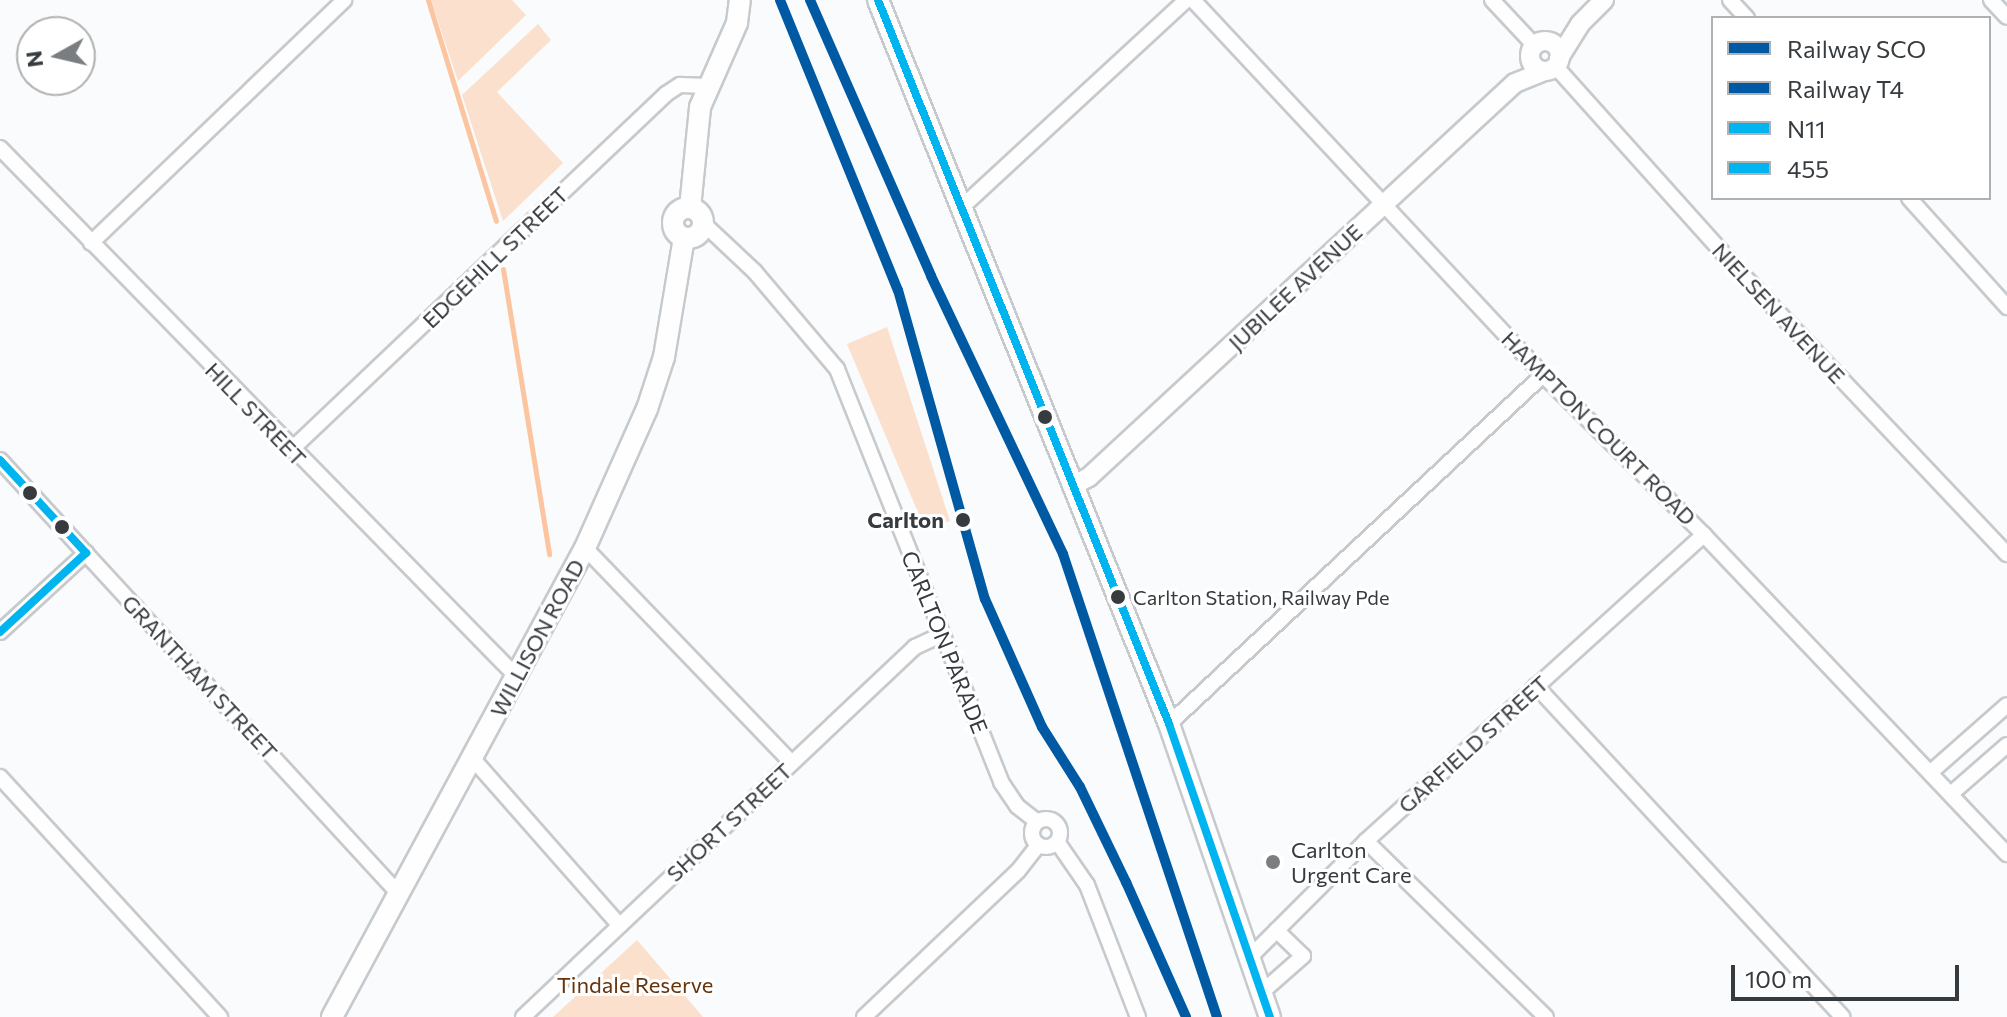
<!DOCTYPE html>
<style>
body{margin:0}
#map{position:relative;width:2007px;height:1017px;overflow:hidden;background:#f9fbfc;font-family:Commissioner,sans-serif}
div>[style]{position:absolute}
.green>*{inset:0;background:#fbe0ce}
.stream>*{height:5px;margin:-2.5px;padding:0 2.5px;transform-origin:2.5px;border-radius:2.5px;background:#fcc49f}
.roads{filter:drop-shadow(2px 0 #c7cacd) drop-shadow(-2px 0 #c7cacd) drop-shadow(0 2px #c7cacd) drop-shadow(0 -2px #c7cacd)}
.minor>*{height:14px;margin:-7px;padding:0 7px;transform-origin:7px;border-radius:7px;background:#fefeff}
.minor>.ring{margin:-7px;padding:0;box-sizing:content-box;background:none;border:14px solid #fefeff;border-radius:50%}
.tertiary>*{height:18px;margin:-9px;padding:0 9px;transform-origin:9px;border-radius:9px;background:#fefeff}
.tertiary>.ring{margin:-9px;padding:0;box-sizing:content-box;background:none;border:18px solid #fefeff;border-radius:50%}
.secondary>*{height:20px;margin:-10px;padding:0 10px;transform-origin:10px;border-radius:10px;background:#fefeff}
.secondary>.ring{margin:-10px;padding:0;box-sizing:content-box;background:none;border:20px solid #fefeff;border-radius:50%}
.bus-1>*{height:8px;margin:-4px;padding:0 4px;transform-origin:4px;border-radius:4px;background:#00b5ef}
.bus-2>*{height:8px;margin:-4px;padding:0 4px;transform-origin:4px;border-radius:4px;background:#00b5ef}
.rail-1>*{height:10px;margin:-5px;padding:0 5px;transform-origin:5px;border-radius:5px;background:#005aa3}
.rail-2>*{height:10px;margin:-5px;padding:0 5px;transform-origin:5px;border-radius:5px;background:#005aa3}
.dots>*{width:22px;height:22px;translate:-50% -50%;box-sizing:border-box;border:4px solid #fff;border-radius:50%}
span{translate:-50% -50%;white-space:nowrap;text-align:center;line-height:1.15;-webkit-text-stroke:6px #fff;paint-order:stroke}
.bus-label{font-size:20px;color:#363b3f}
.left{translate:0 -50%;text-align:left}
.street-label{font-size:22px;color:#363b3f}
.stop-label{font-size:22px;color:#363b3f;font-weight:700}
.right{translate:-100% -50%;text-align:right}
.poi-label{font-size:22px;color:#363b3f}
.park-label{font-size:22px;color:#66330a}
.legend{position:absolute;left:1711px;top:16px;width:280px;height:184px;box-sizing:border-box;background:#fff;border:2px solid #afb1b2;margin:0;padding:10px 14px;list-style:none;font-size:24px;color:#363b3f}
.legend li{display:flex;align-items:center;gap:16px;height:40px}
.legend b{width:40px;border:2px solid #afb1b2}
.north{position:absolute;left:16px;top:16px;width:80px;height:80px;box-sizing:border-box;background:#fff;border:2px solid #afb1b2;border-radius:50%;rotate:262deg;font-size:22px;font-weight:700;line-height:32px;text-align:center;color:#363b3f}
.north::after{content:'';display:block;margin:auto;width:28px;height:36px;background:#7a7e81;clip-path:polygon(50% 0,100% 100%,50% 72%,0 100%)}
.scale{position:absolute;left:1731px;top:965px;width:228px;height:36px;box-sizing:border-box;border:4px solid #363b3f;border-top:0;padding-left:10px;font-size:24px;line-height:28px;white-space:nowrap;color:#363b3f;-webkit-text-stroke:6px #fff;paint-order:stroke}
</style>
<div id="map">
<div class="green">
<div style="clip-path:polygon(431px 0,512px 0,526px 15px,458px 81px)"></div>
<div style="clip-path:polygon(538px 24px,551px 40px,497px 92px,563px 163px,503px 221px,462px 95px)"></div>
<div style="clip-path:polygon(887px 327px,950px 521px,925px 529px,847px 344px)"></div>
<div style="clip-path:polygon(637px 940px,703px 1017px,553px 1017px)"></div>
</div>
<div class="stream">
<div style="left:428px;top:0;width:231px;rotate:72.9deg"></div>
<div style="left:503px;top:269px;width:289px;rotate:80.8deg"></div>
</div>
<div class="roads">
<div class="minor">
<div style="left:1193px;top:0;width:513px;rotate:46.97deg"></div>
<div style="left:1543px;top:375px;width:227px;rotate:44.8deg"></div>
<div style="left:1704px;top:535px;width:440px;rotate:46.5deg"></div>
<div style="left:1492px;top:0;width:63px;rotate:46.9deg"></div>
<div style="left:1730px;top:0;width:25px;rotate:47deg"></div>
<div style="left:1991px;top:0;width:23px;rotate:47deg"></div>
<div style="left:1556px;top:67px;width:277px;rotate:48.1deg"></div>
<div style="left:1741px;top:273px;width:387px;rotate:46.6deg"></div>
<div style="left:0;top:148px;width:738px;rotate:45.66deg"></div>
<div style="left:1909px;top:198px;width:147px;rotate:48deg"></div>
<div style="left:962px;top:207px;width:305px;rotate:-42.7deg"></div>
<div style="left:703px;top:223px;width:71px;rotate:43.3deg"></div>
<div style="left:755px;top:272px;width:127px;rotate:49.8deg"></div>
<div style="left:837px;top:369px;width:444px;rotate:68.3deg"></div>
<div style="left:1001px;top:782px;width:29px;rotate:56deg"></div>
<div style="left:1017px;top:806px;width:24px;rotate:38deg"></div>
<div style="left:91px;top:243px;width:351px;rotate:-43.8deg"></div>
<div style="left:291px;top:450px;width:517px;rotate:-43.51deg"></div>
<div style="left:666px;top:94px;width:17px;rotate:-33deg"></div>
<div style="left:680px;top:85px;width:28px;rotate:2deg"></div>
<div style="left:0;top:460px;width:590px;rotate:47.41deg"></div>
<div style="left:585px;top:548px;width:298px;rotate:46.1deg"></div>
<div style="left:0;top:632px;width:117px;rotate:-42.6deg"></div>
<div style="left:1536px;top:686px;width:451px;rotate:47.2deg"></div>
<div style="left:1169px;top:724px;width:512px;rotate:-43.02deg"></div>
<div style="left:473px;top:759px;width:222px;rotate:48.6deg"></div>
<div style="left:1931px;top:772px;width:101px;rotate:-41.4deg"></div>
<div style="left:0;top:777px;width:326px;rotate:47.5deg"></div>
<div style="left:1952px;top:793px;width:73px;rotate:-41.1deg"></div>
<div class="ring" style="left:1032px;top:819px;width:14px;height:14px"></div>
<div style="left:1366px;top:841px;width:252px;rotate:44.4deg"></div>
<div style="left:1058px;top:843px;width:51px;rotate:55.4deg"></div>
<div style="left:1087px;top:885px;width:142px;rotate:68.9deg"></div>
<div style="left:1248px;top:959px;width:167px;rotate:-45deg"></div>
<div style="left:1366px;top:841px;width:456px;rotate:-42.2deg"></div>
<div style="left:1261px;top:993px;width:56px;rotate:-41.4deg"></div>
<div style="left:1303px;top:956px;width:37px;rotate:-136deg"></div>
<div style="left:523px;top:1017px;width:539px;rotate:-43.35deg"></div>
<div style="left:915px;top:647px;width:29px;rotate:-25deg"></div>
<div style="left:864px;top:1017px;width:212px;rotate:-43.5deg"></div>
<div style="left:1018px;top:871px;width:33px;rotate:-52deg"></div>
</div>
<div class="tertiary">
<div class="ring" style="left:1530px;top:41px;width:12px;height:12px"></div>
<div style="left:1559px;top:58px;width:40px;rotate:-58deg"></div>
<div style="left:1580px;top:24px;width:34px;rotate:-45deg"></div>
<div style="left:1072px;top:486px;width:19px;rotate:-28deg"></div>
<div style="left:1089px;top:477px;width:580px;rotate:-42.77deg"></div>
<div style="left:1515px;top:83px;width:31px;rotate:-22deg"></div>
</div>
<div class="secondary">
<div style="left:878px;top:0;width:780px;rotate:68.1deg"></div>
<div style="left:1169px;top:724px;width:310px;rotate:71deg"></div>
<div class="ring" style="left:673px;top:208px;width:10px;height:10px"></div>
<div style="left:690px;top:208px;width:101px;rotate:-84.3deg"></div>
<div style="left:700px;top:107px;width:92px;rotate:-66.2deg"></div>
<div style="left:737px;top:23px;width:23px;rotate:-83deg"></div>
<div style="left:332px;top:1017px;width:533px;rotate:-61.66deg"></div>
<div style="left:585px;top:548px;width:152px;rotate:-66deg"></div>
<div style="left:647px;top:409px;width:55px;rotate:-71.9deg"></div>
<div style="left:664px;top:357px;width:121px;rotate:-80.5deg"></div>
</div>
</div>
<div class="bus-1">
<div style="left:878px;top:0;width:780px;rotate:68.1deg"></div>
<div style="left:1169px;top:724px;width:310px;rotate:71deg"></div>
</div>
<div class="bus-2">
<div style="left:0;top:460px;width:127px;rotate:47.2deg"></div>
<div style="left:0;top:632px;width:117px;rotate:-42.6deg"></div>
</div>
<div class="rail-1">
<div style="left:780px;top:0;width:313px;rotate:67.9deg"></div>
<div style="left:898px;top:290px;width:321px;rotate:74.3deg"></div>
<div style="left:985px;top:599px;width:140px;rotate:66deg"></div>
<div style="left:1042px;top:727px;width:71px;rotate:57.7deg"></div>
<div style="left:1080px;top:787px;width:106px;rotate:64.2deg"></div>
<div style="left:1126px;top:882px;width:148px;rotate:66deg"></div>
</div>
<div class="rail-2">
<div style="left:810px;top:0;width:301px;rotate:66.3deg"></div>
<div style="left:931px;top:276px;width:308px;rotate:64.6deg"></div>
<div style="left:1063px;top:554px;width:488px;rotate:71.6deg"></div>
</div>
<div class="dots">
<div style="left:1045px;top:417px;background:#363b3f"></div>
<div style="left:30px;top:493px;background:#363b3f"></div>
<div style="left:963px;top:520px;background:#363b3f"></div>
<div style="left:62px;top:527px;background:#363b3f"></div>
<div style="left:1118px;top:597px;background:#363b3f"></div>
<div style="left:1273px;top:862px;background:#7a7e81"></div>
</div>
<div class="bus-label">
<span class="left" style="left:1133px;top:597px">Carlton Station, Railway Pde</span>
</div>
<div class="street-label">
<span style="left:495px;top:257px;rotate:-44deg">EDGEHILL STREET</span>
<span style="left:1295px;top:287px;rotate:-43deg">JUBILEE AVENUE</span>
<span style="left:1779px;top:313px;rotate:47deg">NIELSEN AVENUE</span>
<span style="left:256px;top:414px;rotate:46deg">HILL STREET</span>
<span style="left:1599px;top:428px;rotate:45deg">HAMPTON COURT ROAD</span>
<span style="left:537px;top:638px;rotate:-62deg">WILLISON ROAD</span>
<span style="left:945px;top:642px;rotate:68deg">CARLTON PARADE</span>
<span style="left:200px;top:677px;rotate:47deg">GRANTHAM STREET</span>
<span style="left:1473px;top:744px;rotate:-42deg">GARFIELD STREET</span>
<span style="left:729px;top:822px;rotate:-43deg">SHORT STREET</span>
</div>
<div class="stop-label">
<span class="right" style="left:944px;top:520px">Carlton</span>
</div>
<div class="poi-label">
<span class="left" style="left:1291px;top:862px">Carlton<br>Urgent Care</span>
</div>
<div class="park-label">
<span style="left:635px;top:985px">Tindale Reserve</span>
</div>
<ul class="legend">
<li><b style="height:10px;background:#005aa3"></b>Railway SCO</li>
<li><b style="height:10px;background:#005aa3"></b>Railway T4</li>
<li><b style="height:10px;background:#00b5ef"></b>N11</li>
<li><b style="height:10px;background:#00b5ef"></b>455</li>
</ul>
<div class="north">N</div>
<div class="scale">100 m</div>
</div>
